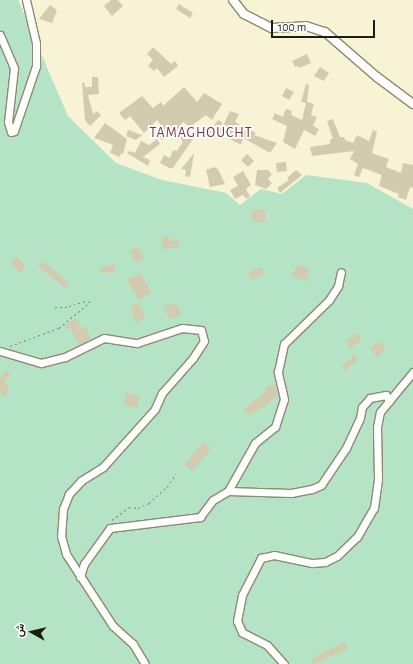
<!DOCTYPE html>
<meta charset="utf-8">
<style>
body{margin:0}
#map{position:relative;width:413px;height:664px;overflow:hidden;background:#f9f3d5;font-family:"Alegreya Sans",Vazirmatn,sans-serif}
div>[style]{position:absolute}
.green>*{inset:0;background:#b5e3c6}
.building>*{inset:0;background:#d2cbae}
.path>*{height:1px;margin-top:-0.5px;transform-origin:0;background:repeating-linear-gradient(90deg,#8a8671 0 2px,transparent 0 5px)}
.roads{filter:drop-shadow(1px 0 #8f896d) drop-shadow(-1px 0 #8f896d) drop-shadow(0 1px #8f896d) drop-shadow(0 -1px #8f896d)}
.minor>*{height:7px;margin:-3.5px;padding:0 3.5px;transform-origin:3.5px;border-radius:3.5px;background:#fff}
.tertiary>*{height:8px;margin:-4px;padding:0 4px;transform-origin:4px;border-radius:4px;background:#fff}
span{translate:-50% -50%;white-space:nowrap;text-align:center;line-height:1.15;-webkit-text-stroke:4px #fff;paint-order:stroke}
.quarter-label{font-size:14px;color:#7c343c;letter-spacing:1px}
.north{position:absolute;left:12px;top:612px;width:40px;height:40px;-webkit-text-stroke:3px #fff;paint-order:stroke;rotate:278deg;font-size:11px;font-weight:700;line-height:16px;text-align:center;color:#1f1c11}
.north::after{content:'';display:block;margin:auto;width:14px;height:18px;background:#1f1c11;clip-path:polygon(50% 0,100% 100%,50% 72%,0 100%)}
.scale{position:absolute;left:271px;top:20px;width:104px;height:18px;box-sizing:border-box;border:2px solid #1f1c11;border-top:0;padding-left:5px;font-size:12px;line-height:14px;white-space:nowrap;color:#1f1c11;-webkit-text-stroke:3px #fff;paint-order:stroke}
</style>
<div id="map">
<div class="green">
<div style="clip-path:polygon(0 0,18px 0,68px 116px,116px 163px,162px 180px,226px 193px,240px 205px,261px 189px,282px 194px,306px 175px,367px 183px,413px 209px,413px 664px,0 664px)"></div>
</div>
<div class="building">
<div style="clip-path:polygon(111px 0,118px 0,123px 6px,112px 16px,104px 6px)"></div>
<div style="clip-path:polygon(179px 4px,193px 13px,190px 18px,176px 9px)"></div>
<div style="clip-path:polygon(50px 5px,57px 10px,52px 23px,39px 19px)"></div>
<div style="clip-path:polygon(153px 47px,171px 64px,175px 61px,178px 66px,164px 77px,157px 68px,154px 71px,148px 66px,153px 60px,147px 54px)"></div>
<div style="clip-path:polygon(307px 54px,311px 63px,299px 68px,298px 66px,295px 67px,292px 61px)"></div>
<div style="clip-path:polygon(320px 67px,329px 73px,324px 81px,314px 76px)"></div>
<div style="clip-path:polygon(92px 77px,98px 77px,99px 94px,88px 95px,93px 114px,97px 111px,101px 115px,90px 126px,85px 120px,82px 83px,84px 82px,85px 87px,92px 87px)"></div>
<div style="clip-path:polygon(306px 84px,309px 85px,307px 102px,314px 104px,311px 115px,317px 117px,313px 126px,319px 129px,315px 136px,304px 130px,295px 149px,283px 142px,287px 126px,272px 119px,275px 113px,283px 117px,286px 109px,292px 111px,291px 115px,302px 120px,306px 103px,301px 102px)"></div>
<div style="clip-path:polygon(184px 87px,197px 102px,204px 93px,222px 104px,212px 120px,206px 115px,190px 127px,183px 122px,181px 124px,195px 136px,173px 168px,169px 168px,160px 163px,164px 155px,170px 158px,173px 150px,177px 151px,183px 142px,176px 132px,162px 140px,158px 135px,165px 130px,157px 120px,144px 133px,130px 116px,125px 120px,119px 113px,142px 96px,153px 108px,161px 102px,163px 106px)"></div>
<div style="clip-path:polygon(286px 88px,294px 92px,289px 100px,282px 96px)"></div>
<div style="clip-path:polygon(230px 111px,239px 114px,235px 122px,256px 133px,254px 135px,277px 143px,270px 153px,243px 138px,241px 145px,219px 133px,213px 139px,207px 136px,218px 120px,222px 122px,222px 128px)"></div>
<div style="clip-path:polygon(333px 119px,340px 137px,344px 137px,345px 140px,353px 143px,357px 135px,369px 141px,373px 130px,377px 132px,372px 153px,389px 159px,386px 167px,401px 173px,403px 163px,413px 165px,413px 188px,410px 187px,406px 200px,398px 197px,399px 194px,379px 186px,382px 175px,363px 168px,359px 177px,354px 175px,358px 164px,350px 159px,354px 151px,312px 156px,310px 147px,330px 144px,330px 139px,333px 139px,327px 121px)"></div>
<div style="clip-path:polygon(105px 123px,127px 139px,123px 154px,121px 153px,120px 157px,110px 153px,113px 145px,94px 138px)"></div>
<div style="clip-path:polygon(128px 130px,142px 135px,136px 140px,126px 136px)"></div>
<div style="clip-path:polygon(157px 139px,160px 144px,143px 157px,150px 160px,148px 166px,127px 153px,129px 151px,135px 153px,141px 141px,149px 145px)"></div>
<div style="clip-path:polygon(194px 153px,190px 177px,185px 176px,186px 170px,181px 169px)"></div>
<div style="clip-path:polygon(247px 154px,254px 161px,248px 167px,241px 160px)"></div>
<div style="clip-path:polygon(286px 162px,287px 171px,277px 172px,276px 163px)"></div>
<div style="clip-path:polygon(214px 167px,218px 169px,225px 184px,210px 187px,206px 170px)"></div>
<div style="clip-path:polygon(257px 170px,268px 170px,272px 174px,268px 179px,272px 183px,266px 189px,255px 185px)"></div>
<div style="clip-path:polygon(296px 170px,302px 175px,280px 193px,277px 188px,289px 180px,287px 178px)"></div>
<div style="clip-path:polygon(243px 171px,251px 185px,246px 189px,250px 196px,246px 199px,243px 195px,235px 199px,230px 190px,238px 186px,233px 177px)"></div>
<div style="clip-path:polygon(252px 210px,265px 210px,265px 222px,252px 222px)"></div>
<div style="clip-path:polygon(168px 236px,169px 241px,178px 240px,179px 247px,163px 249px,162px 237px)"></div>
<div style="clip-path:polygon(137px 246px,145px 258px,137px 264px,129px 252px)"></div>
<div style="clip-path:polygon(17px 257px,26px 266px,20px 273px,11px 263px)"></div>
<div style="clip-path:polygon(43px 261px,69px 283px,65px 288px,38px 266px)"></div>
<div style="clip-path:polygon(114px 264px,116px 271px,102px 274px,100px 268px)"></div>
<div style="clip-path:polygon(297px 264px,310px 270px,306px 281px,292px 276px)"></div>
<div style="clip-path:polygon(261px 267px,264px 275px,251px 280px,248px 273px)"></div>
<div style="clip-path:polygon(140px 273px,152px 293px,139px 300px,127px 280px)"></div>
<div style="clip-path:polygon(175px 302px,181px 314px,170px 320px,164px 308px)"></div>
<div style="clip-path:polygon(138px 303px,146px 318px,136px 323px,131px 307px)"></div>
<div style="clip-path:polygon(76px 318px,82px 328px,85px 326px,91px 339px,78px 345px,70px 328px,68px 330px,65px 325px)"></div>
<div style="clip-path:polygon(358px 333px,362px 339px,350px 349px,346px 340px)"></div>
<div style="clip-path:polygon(380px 341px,386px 349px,376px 357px,370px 348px)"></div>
<div style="clip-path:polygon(354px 355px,358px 360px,345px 371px,341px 367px)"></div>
<div style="clip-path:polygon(7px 371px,11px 374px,4px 383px,10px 390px,4px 396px,0 392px,0 378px)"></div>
<div style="clip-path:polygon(274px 383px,278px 396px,249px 416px,244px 408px,266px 392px,264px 389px)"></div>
<div style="clip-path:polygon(126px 393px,139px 396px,137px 408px,124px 405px)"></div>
<div style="clip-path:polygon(203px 442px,211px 449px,192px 471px,184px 465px)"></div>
<div style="clip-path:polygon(345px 642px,348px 649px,314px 664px,311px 659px)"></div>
</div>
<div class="path">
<div style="left:10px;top:346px;width:52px;rotate:-20.2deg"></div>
<div style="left:59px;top:328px;width:40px;rotate:-40deg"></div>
<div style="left:90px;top:302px;width:5px;rotate:-169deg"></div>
<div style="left:85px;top:301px;width:19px;rotate:162deg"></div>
<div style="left:67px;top:307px;width:14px;rotate:180deg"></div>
<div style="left:112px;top:520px;width:21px;rotate:-37deg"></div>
<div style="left:129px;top:507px;width:9px;rotate:6deg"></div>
<div style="left:138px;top:508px;width:12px;rotate:-24deg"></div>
<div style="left:149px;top:503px;width:24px;rotate:-42deg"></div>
<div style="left:167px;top:487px;width:16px;rotate:-55deg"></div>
</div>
<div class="roads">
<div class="minor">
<div style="left:0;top:35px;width:36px;rotate:67deg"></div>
<div style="left:14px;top:68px;width:54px;rotate:96.3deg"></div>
<div style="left:8px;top:122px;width:10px;rotate:73deg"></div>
<div style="left:11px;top:132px;width:3px;rotate:-18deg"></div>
<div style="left:14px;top:131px;width:69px;rotate:-71.3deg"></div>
<div style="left:36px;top:66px;width:23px;rotate:-90deg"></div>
<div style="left:36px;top:43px;width:44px;rotate:-103.1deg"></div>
<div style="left:0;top:351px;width:43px;rotate:16.3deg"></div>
<div style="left:41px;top:363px;width:25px;rotate:-14deg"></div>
<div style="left:65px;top:357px;width:43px;rotate:-26deg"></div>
<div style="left:104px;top:338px;width:33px;rotate:9deg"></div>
<div style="left:137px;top:343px;width:47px;rotate:-18.4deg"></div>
<div style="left:182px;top:328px;width:19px;rotate:6deg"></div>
<div style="left:201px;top:330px;width:11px;rotate:75deg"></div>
<div style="left:204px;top:341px;width:20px;rotate:123deg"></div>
<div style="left:193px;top:358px;width:47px;rotate:131.5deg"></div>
<div style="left:162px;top:393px;width:17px;rotate:114deg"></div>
<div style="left:155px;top:409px;width:78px;rotate:131.9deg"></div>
<div style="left:103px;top:467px;width:26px;rotate:148deg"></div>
<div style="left:81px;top:481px;width:18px;rotate:133deg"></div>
<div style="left:69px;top:494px;width:16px;rotate:112deg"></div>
<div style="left:63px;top:509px;width:27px;rotate:94deg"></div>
<div style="left:61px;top:536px;width:19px;rotate:74deg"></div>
<div style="left:66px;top:554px;width:86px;rotate:56.9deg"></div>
<div style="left:113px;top:626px;width:27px;rotate:42deg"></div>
<div style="left:133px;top:644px;width:23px;rotate:59deg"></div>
<div style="left:228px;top:491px;width:55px;rotate:-60.6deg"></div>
<div style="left:255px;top:443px;width:26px;rotate:-39deg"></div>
<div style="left:275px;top:427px;width:29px;rotate:-72deg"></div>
<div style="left:284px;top:399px;width:28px;rotate:-103deg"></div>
<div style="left:278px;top:372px;width:29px;rotate:-78deg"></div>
<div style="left:284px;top:344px;width:63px;rotate:-44.4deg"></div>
<div style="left:329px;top:300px;width:17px;rotate:-57deg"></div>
<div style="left:338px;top:286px;width:14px;rotate:-78deg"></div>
<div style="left:80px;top:577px;width:14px;rotate:-73deg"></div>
<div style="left:84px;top:564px;width:44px;rotate:-54.2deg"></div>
<div style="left:110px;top:528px;width:91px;rotate:-7deg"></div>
<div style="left:200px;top:517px;width:21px;rotate:-53deg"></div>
<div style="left:213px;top:500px;width:17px;rotate:-31deg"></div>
<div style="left:228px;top:491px;width:63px;rotate:1.8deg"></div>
<div style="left:291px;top:493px;width:21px;rotate:-11deg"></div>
<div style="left:312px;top:489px;width:10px;rotate:-24deg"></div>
<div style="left:321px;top:485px;width:45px;rotate:-56deg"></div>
<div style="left:346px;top:448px;width:33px;rotate:-65deg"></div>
<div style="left:360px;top:418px;width:11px;rotate:-80deg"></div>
<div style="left:362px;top:407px;width:12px;rotate:-48deg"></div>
<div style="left:370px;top:398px;width:16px;rotate:-11deg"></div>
<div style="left:386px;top:395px;width:7px;rotate:63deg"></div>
<div style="left:284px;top:664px;width:25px;rotate:-132deg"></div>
<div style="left:267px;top:645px;width:28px;rotate:-153deg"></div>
<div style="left:242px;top:632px;width:12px;rotate:-114deg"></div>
<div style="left:237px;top:621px;width:26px;rotate:-79deg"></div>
<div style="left:242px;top:595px;width:42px;rotate:-62.8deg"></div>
<div style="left:261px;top:558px;width:13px;rotate:-13deg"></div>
<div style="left:274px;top:555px;width:39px;rotate:12deg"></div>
<div style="left:312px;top:563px;width:13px;rotate:-4deg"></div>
<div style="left:325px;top:562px;width:13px;rotate:-27deg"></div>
<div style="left:337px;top:556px;width:28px;rotate:-44deg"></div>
<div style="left:357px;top:537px;width:34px;rotate:-60deg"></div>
<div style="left:374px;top:508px;width:29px;rotate:-82deg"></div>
<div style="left:378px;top:479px;width:52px;rotate:-91.1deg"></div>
<div style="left:377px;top:427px;width:15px;rotate:-79deg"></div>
<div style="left:380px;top:412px;width:52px;rotate:-50.5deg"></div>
</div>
<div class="tertiary">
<div style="left:233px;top:0;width:18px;rotate:52deg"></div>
<div style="left:244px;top:14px;width:31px;rotate:27deg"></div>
<div style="left:272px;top:28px;width:34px;rotate:-3deg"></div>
<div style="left:306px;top:26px;width:20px;rotate:18deg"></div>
<div style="left:325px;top:32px;width:69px;rotate:40.9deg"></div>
<div style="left:377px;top:77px;width:45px;rotate:36.9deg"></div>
</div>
</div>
<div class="quarter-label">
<span style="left:201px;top:133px">TAMAGHOUCHT</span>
</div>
<div class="north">ش</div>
<div class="scale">100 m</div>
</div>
